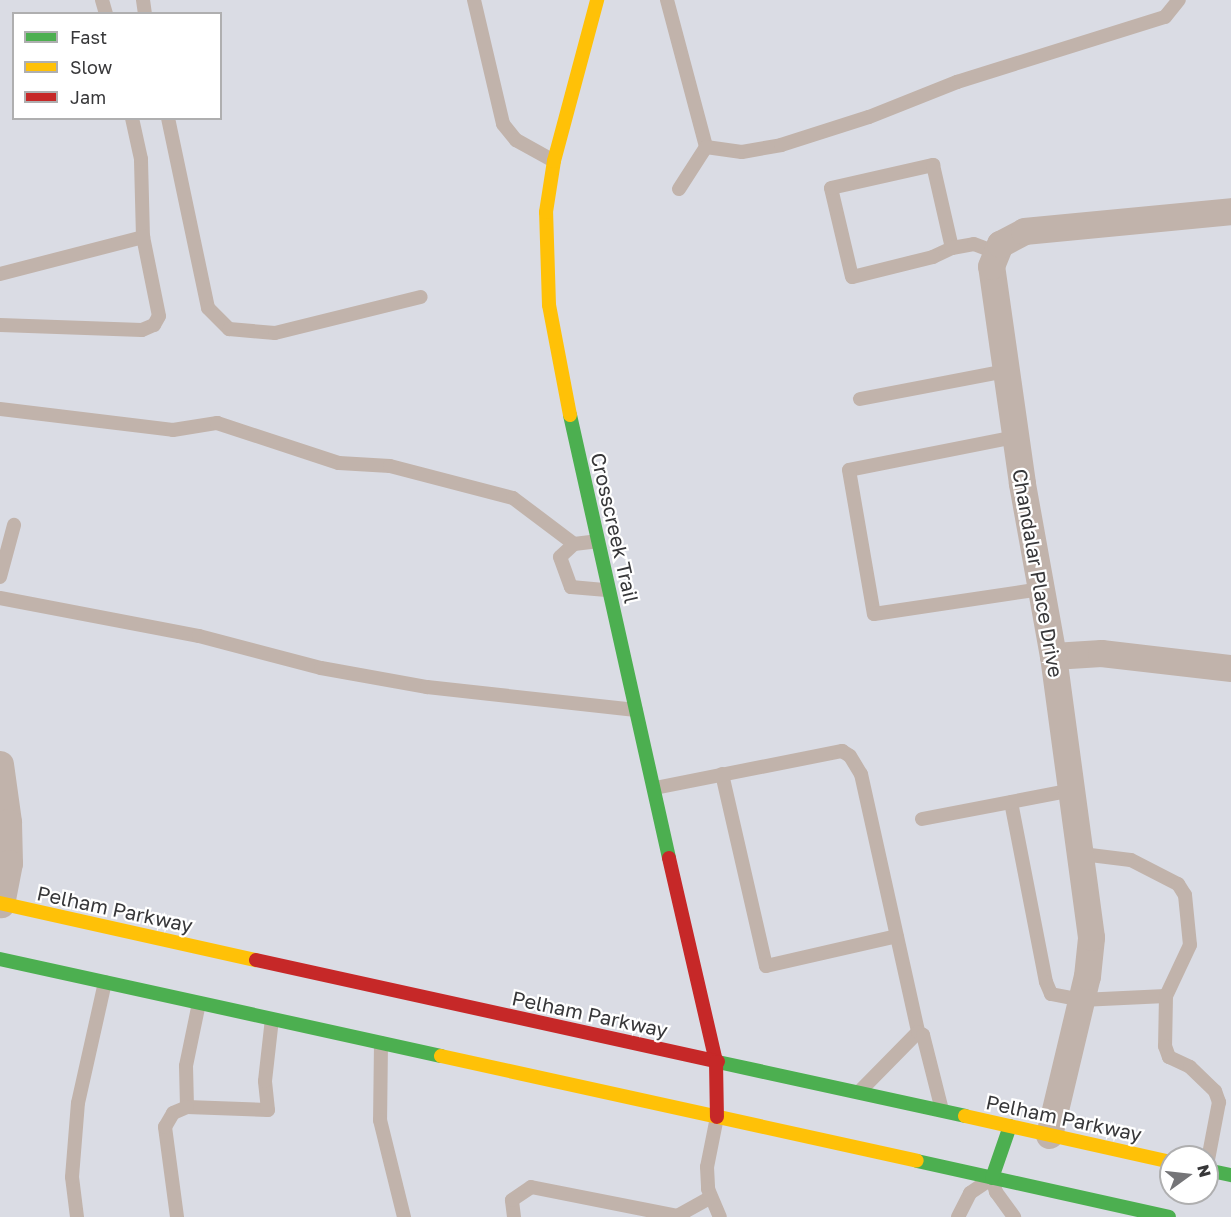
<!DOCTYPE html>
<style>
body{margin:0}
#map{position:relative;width:1231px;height:1217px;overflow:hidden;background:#e8e9ec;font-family:"Golos Text",sans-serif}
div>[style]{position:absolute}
.built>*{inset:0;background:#dadce4}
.lane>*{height:14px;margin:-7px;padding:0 7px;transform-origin:7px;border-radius:7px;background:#c1b3ab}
.street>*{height:27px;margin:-13.5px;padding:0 13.5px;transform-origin:13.5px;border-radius:13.5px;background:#c1b3ab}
.fast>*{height:14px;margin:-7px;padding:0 7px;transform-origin:7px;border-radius:7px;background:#4caf50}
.slow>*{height:14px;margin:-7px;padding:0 7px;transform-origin:7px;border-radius:7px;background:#ffc107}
.jam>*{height:14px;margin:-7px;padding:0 7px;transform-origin:7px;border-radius:7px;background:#c62828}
span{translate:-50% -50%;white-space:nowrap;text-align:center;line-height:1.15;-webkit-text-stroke:4.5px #fff;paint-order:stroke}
.street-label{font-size:20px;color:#373739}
.legend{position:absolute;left:12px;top:12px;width:210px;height:108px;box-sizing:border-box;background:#fff;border:2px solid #afafb0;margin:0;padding:8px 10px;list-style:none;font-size:18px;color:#373739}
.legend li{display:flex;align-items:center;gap:12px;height:30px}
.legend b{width:30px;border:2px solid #afafb0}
.north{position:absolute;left:1159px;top:1145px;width:60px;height:60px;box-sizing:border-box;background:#fff;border:2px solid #afafb0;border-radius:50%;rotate:75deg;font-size:16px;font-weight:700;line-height:24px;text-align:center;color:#373739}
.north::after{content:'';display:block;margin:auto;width:21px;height:27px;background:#757578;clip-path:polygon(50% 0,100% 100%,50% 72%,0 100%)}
</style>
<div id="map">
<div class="built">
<div style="clip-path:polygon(evenodd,0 0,1231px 0,1231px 1217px,0 1217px,0 0,14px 14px,220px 14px,220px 118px,14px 118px,14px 14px,0 0,1171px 1157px,1207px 1157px,1207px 1193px,1171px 1193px,1171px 1157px)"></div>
</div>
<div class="lane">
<div style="left:102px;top:0;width:15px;rotate:74deg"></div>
<div style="left:143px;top:0;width:14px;rotate:82deg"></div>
<div style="left:474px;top:0;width:127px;rotate:76.8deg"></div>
<div style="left:503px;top:124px;width:21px;rotate:51deg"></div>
<div style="left:516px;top:140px;width:43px;rotate:28.9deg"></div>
<div style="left:667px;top:0;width:152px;rotate:75.1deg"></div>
<div style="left:706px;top:147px;width:50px;rotate:122.7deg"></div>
<div style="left:168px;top:118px;width:194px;rotate:78.1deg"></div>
<div style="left:208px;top:308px;width:30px;rotate:45deg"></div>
<div style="left:229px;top:329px;width:46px;rotate:5deg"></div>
<div style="left:275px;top:333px;width:150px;rotate:-13.9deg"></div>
<div style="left:706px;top:147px;width:36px;rotate:8deg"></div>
<div style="left:742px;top:152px;width:40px;rotate:-10deg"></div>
<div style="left:781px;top:145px;width:92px;rotate:-17.7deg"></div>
<div style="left:869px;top:117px;width:95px;rotate:-21.7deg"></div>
<div style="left:957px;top:82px;width:218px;rotate:-17.4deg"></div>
<div style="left:1165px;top:17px;width:22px;rotate:-51deg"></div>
<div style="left:952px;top:248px;width:21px;rotate:155deg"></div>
<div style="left:933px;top:257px;width:83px;rotate:166.1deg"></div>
<div style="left:852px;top:277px;width:91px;rotate:-103.3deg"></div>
<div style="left:831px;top:188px;width:105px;rotate:-12.7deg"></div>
<div style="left:933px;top:165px;width:85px;rotate:77.1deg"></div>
<div style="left:952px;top:248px;width:22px;rotate:-10deg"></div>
<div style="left:974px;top:244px;width:22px;rotate:21deg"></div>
<div style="left:0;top:274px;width:148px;rotate:-14.5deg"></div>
<div style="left:143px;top:237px;width:78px;rotate:-91.5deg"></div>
<div style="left:141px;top:159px;width:42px;rotate:-102.4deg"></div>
<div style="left:0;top:325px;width:142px;rotate:2deg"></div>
<div style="left:142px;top:330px;width:13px;rotate:-23deg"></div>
<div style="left:154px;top:325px;width:10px;rotate:-61deg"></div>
<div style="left:159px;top:316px;width:81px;rotate:-101.4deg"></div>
<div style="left:860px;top:399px;width:148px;rotate:-10.9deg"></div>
<div style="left:0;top:409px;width:174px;rotate:6.9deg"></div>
<div style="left:173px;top:430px;width:45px;rotate:-9deg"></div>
<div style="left:217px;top:423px;width:128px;rotate:18.2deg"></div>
<div style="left:339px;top:463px;width:51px;rotate:3.4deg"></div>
<div style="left:390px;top:466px;width:127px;rotate:14.6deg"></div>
<div style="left:513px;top:498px;width:76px;rotate:37deg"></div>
<div style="left:574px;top:544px;width:23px;rotate:-7deg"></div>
<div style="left:1015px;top:437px;width:169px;rotate:168.8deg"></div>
<div style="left:849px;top:470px;width:146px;rotate:80.2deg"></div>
<div style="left:874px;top:614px;width:169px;rotate:-8.5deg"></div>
<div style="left:574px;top:544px;width:19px;rotate:137deg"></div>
<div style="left:560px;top:557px;width:32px;rotate:70deg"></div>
<div style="left:571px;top:587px;width:36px;rotate:5deg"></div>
<div style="left:0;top:577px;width:54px;rotate:-74.9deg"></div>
<div style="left:0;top:598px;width:203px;rotate:10.8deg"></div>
<div style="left:199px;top:636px;width:126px;rotate:14.7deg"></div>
<div style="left:321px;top:668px;width:108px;rotate:10.2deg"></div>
<div style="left:427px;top:687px;width:210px;rotate:6.3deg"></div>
<div style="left:722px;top:774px;width:197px;rotate:77.1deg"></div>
<div style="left:766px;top:966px;width:134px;rotate:-12.9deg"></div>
<div style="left:655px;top:788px;width:191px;rotate:-11.2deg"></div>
<div style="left:842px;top:751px;width:9px;rotate:32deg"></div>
<div style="left:850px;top:756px;width:21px;rotate:59deg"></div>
<div style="left:861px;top:774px;width:264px;rotate:77.5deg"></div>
<div style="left:1011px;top:802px;width:183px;rotate:79deg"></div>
<div style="left:1046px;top:982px;width:13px;rotate:67deg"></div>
<div style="left:1051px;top:994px;width:31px;rotate:11deg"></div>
<div style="left:1081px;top:1000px;width:85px;rotate:-2.7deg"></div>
<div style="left:922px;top:819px;width:154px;rotate:-10.9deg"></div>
<div style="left:1082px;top:854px;width:49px;rotate:7deg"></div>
<div style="left:1131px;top:860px;width:53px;rotate:27.1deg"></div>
<div style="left:1178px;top:884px;width:13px;rotate:58deg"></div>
<div style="left:1185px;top:895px;width:50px;rotate:84.3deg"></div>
<div style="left:1190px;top:945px;width:56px;rotate:115.2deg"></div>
<div style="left:1166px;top:996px;width:50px;rotate:91.1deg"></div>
<div style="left:1165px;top:1046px;width:12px;rotate:70deg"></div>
<div style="left:1169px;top:1057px;width:23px;rotate:25deg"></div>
<div style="left:1190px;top:1067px;width:35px;rotate:44deg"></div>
<div style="left:1215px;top:1091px;width:12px;rotate:70deg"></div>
<div style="left:1219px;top:1102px;width:64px;rotate:100.8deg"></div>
<div style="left:199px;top:1003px;width:64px;rotate:101.7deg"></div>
<div style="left:186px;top:1066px;width:41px;rotate:88.6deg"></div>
<div style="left:187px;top:1107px;width:81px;rotate:2.1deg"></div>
<div style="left:268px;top:1110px;width:29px;rotate:-96deg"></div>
<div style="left:265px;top:1081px;width:62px;rotate:-83.6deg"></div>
<div style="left:381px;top:1043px;width:77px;rotate:90.7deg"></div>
<div style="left:380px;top:1120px;width:100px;rotate:76.1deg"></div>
<div style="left:861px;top:1090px;width:81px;rotate:-45.5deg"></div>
<div style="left:918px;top:1032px;width:6px;rotate:31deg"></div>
<div style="left:923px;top:1035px;width:77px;rotate:75.8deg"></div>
<div style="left:717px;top:1117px;width:51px;rotate:101.3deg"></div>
<div style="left:707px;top:1167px;width:22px;rotate:87deg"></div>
<div style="left:708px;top:1189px;width:30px;rotate:67deg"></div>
<div style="left:77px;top:1217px;width:40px;rotate:-97.1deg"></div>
<div style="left:72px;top:1177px;width:74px;rotate:-85.4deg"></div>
<div style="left:78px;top:1103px;width:124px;rotate:-77.4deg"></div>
<div style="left:177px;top:1217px;width:91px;rotate:-97.6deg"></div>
<div style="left:165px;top:1127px;width:16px;rotate:-60deg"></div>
<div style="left:173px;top:1113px;width:15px;rotate:-23deg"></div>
<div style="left:514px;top:1217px;width:17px;rotate:-97deg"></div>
<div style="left:512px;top:1200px;width:23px;rotate:-34deg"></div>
<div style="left:531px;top:1187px;width:149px;rotate:11.2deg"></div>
<div style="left:677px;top:1216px;width:38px;rotate:-29deg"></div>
<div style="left:958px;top:1217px;width:27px;rotate:-63deg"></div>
<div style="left:970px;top:1193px;width:27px;rotate:-34deg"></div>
<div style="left:992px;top:1178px;width:15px;rotate:74deg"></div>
<div style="left:996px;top:1192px;width:31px;rotate:54deg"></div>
</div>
<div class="street">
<div style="left:1053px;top:656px;width:48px;rotate:-3.6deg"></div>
<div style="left:1101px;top:653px;width:131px;rotate:6.6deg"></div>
<div style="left:0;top:764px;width:59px;rotate:82.1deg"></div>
<div style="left:8px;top:822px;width:41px;rotate:88.6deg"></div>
<div style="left:9px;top:863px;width:42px;rotate:101deg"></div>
<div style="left:1049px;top:1135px;width:163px;rotate:-76.6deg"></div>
<div style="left:1087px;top:976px;width:39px;rotate:-84deg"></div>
<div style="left:1091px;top:937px;width:284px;rotate:-97.7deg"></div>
<div style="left:1053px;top:656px;width:176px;rotate:-100.2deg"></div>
<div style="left:1022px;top:483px;width:219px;rotate:-98.1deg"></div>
<div style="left:991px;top:266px;width:24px;rotate:-68deg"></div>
<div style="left:1000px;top:244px;width:27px;rotate:-28deg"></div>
<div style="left:1024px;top:231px;width:208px;rotate:-5.5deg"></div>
</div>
<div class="fast">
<div style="left:570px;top:415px;width:454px;rotate:77.4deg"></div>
<div style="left:0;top:959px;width:452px;rotate:12.4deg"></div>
<div style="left:718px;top:1062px;width:253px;rotate:12.3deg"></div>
<div style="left:917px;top:1161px;width:258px;rotate:12.5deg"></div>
<div style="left:1207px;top:1170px;width:25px;rotate:12deg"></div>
<div style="left:992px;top:1178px;width:55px;rotate:-70.9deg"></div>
</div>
<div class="slow">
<div style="left:570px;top:415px;width:112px;rotate:-100.8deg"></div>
<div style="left:549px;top:305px;width:93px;rotate:-91.8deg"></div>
<div style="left:546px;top:212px;width:52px;rotate:-81.1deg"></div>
<div style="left:554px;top:161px;width:167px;rotate:-75deg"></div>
<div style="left:0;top:903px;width:262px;rotate:12.6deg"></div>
<div style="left:441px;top:1056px;width:487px;rotate:12.4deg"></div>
<div style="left:965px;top:1116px;width:211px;rotate:12.6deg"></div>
</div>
<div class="jam">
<div style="left:669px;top:858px;width:209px;rotate:77deg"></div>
<div style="left:256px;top:960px;width:473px;rotate:12.4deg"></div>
<div style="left:716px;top:1062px;width:55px;rotate:89deg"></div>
</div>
<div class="street-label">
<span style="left:615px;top:528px;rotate:77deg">Crosscreek Trail</span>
<span style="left:1038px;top:573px;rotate:80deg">Chandalar Place Drive</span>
<span style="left:115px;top:909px;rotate:12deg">Pelham Parkway</span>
<span style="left:590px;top:1014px;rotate:12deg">Pelham Parkway</span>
<span style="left:1064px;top:1118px;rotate:12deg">Pelham Parkway</span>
</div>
<ul class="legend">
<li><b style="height:8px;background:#4caf50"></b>Fast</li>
<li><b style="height:8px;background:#ffc107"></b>Slow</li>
<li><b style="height:8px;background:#c62828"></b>Jam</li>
</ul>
<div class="north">N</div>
</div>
